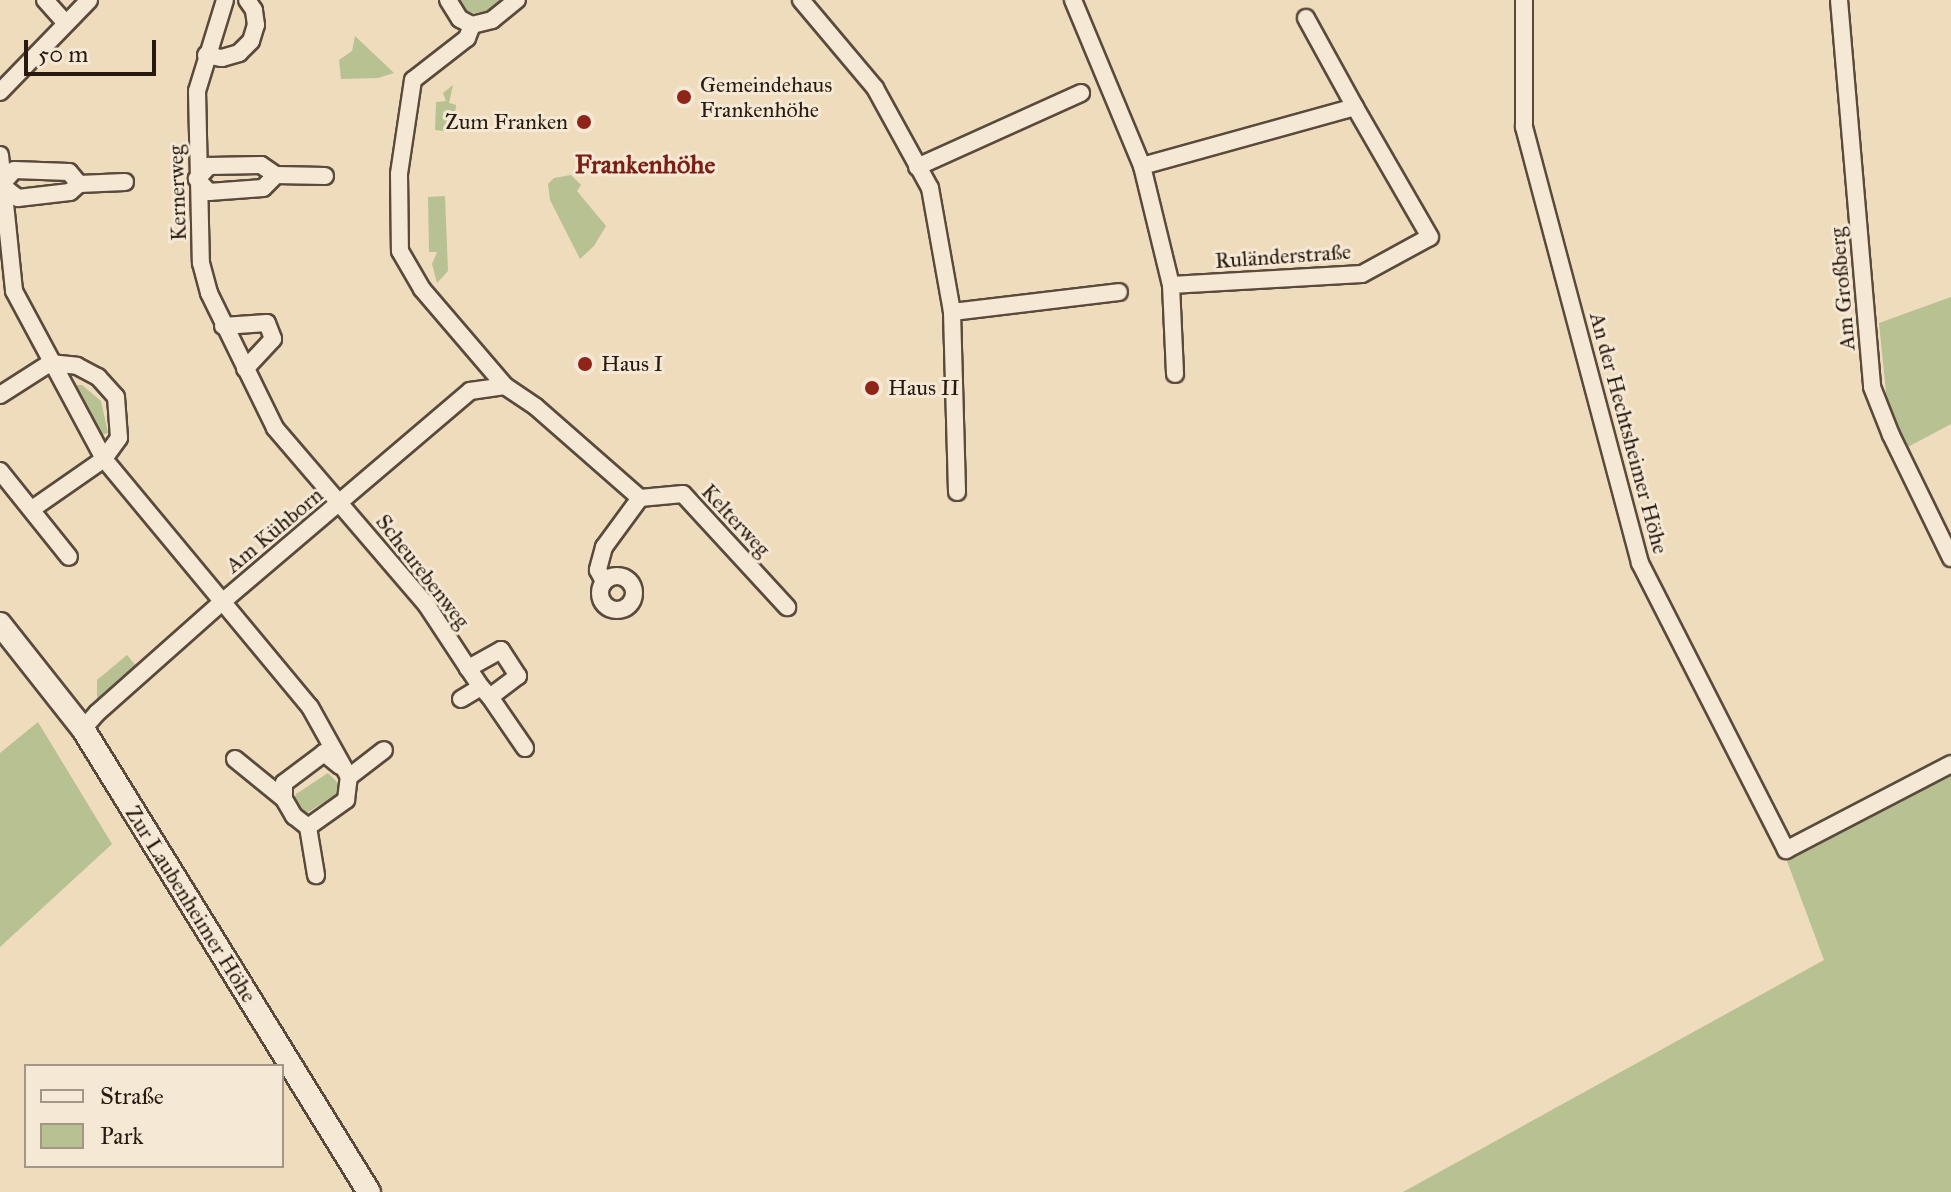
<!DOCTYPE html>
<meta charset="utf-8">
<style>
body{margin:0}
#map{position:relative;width:1951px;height:1192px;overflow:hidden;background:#efdcbd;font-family:"IM FELL Great Primer",serif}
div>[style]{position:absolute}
.green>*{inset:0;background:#b7c192}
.roads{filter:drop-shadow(2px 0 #5a4a3c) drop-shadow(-2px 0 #5a4a3c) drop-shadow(0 2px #5a4a3c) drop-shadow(0 -2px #5a4a3c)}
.street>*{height:16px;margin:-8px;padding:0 8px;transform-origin:8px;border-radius:8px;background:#f5e8d4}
.street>.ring{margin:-8px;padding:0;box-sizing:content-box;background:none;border:16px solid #f5e8d4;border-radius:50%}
.secondary>*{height:22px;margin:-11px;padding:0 11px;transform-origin:11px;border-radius:11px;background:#f5e8d4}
.dots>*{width:22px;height:22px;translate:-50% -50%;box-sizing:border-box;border:4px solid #f5e8d4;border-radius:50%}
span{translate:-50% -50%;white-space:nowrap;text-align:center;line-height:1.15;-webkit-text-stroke:6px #f5e8d4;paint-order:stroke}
.poi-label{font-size:22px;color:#281a11}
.left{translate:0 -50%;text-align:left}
.right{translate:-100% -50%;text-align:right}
.street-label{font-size:22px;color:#281a11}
.quarter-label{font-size:26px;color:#7a1f14;font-weight:700}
.legend{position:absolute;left:24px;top:1064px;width:260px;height:104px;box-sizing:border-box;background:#f5e8d4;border:2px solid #a39686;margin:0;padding:10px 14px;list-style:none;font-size:24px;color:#281a11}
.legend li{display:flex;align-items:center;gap:16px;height:40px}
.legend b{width:40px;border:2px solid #a39686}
.scale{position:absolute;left:24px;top:40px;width:132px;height:36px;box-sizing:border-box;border:4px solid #281a11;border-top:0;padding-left:10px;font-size:24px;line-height:28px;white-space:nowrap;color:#281a11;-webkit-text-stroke:6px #f5e8d4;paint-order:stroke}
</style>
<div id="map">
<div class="green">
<div style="clip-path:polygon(458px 0,503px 0,487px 12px,473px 13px,461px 9px)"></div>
<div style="clip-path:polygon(355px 36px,394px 73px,378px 78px,341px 79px,339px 60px,352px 51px)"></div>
<div style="clip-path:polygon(453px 85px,449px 103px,456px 105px,453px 132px,435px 130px,436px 102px,446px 101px,443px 93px)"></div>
<div style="clip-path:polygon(571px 175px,581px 185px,577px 191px,606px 226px,594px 246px,580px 259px,550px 200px,548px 184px,554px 178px)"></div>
<div style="clip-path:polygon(445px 196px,448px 271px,437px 283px,432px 264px,437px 252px,429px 252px,428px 197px)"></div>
<div style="clip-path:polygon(1951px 297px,1951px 424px,1906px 448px,1887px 402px,1879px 323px)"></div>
<div style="clip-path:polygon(72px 385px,82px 385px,101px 401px,108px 433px,98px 436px)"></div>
<div style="clip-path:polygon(127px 655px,137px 667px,97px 700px,97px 680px)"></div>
<div style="clip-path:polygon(38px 722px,112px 844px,0 947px,0 753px)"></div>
<div style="clip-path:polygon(1951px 770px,1951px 1192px,1403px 1192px,1824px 960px,1787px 861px,1792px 855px)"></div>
<div style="clip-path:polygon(328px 773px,341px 786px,341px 792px,305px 814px,294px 800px,296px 794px)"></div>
</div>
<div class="roads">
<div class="street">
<div style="left:45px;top:0;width:31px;rotate:48deg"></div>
<div style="left:225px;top:0;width:95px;rotate:107.1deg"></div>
<div style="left:197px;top:91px;width:172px;rotate:88.7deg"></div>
<div style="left:201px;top:263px;width:31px;rotate:75deg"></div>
<div style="left:209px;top:293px;width:150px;rotate:63.9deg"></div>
<div style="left:275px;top:428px;width:232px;rotate:49.4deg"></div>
<div style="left:426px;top:604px;width:77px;rotate:56.7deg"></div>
<div style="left:468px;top:668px;width:23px;rotate:56deg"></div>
<div style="left:481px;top:687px;width:13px;rotate:48deg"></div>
<div style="left:490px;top:697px;width:35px;rotate:-37deg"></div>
<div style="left:518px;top:676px;width:31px;rotate:-123deg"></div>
<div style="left:501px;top:650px;width:38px;rotate:151deg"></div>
<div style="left:448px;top:0;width:22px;rotate:58deg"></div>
<div style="left:460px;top:19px;width:13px;rotate:27deg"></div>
<div style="left:472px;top:25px;width:21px;rotate:-14deg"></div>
<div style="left:492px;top:20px;width:32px;rotate:-39deg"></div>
<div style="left:801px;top:0;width:115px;rotate:49.9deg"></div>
<div style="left:875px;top:88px;width:114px;rotate:61.2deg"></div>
<div style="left:930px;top:188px;width:126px;rotate:79.9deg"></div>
<div style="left:952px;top:312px;width:180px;rotate:88.4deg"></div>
<div style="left:1073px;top:0;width:180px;rotate:67.4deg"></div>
<div style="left:1142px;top:166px;width:122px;rotate:76.3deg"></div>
<div style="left:1171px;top:285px;width:191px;rotate:-3.3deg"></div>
<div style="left:1362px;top:274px;width:77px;rotate:-28.6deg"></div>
<div style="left:1430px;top:237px;width:150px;rotate:-120deg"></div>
<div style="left:1355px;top:107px;width:221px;rotate:164.5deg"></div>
<div style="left:1524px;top:0;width:127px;rotate:90deg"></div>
<div style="left:1524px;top:127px;width:451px;rotate:75.1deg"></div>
<div style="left:1640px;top:563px;width:322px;rotate:63deg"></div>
<div style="left:1786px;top:850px;width:186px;rotate:-27.5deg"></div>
<div style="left:1839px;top:0;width:388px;rotate:85.1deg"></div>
<div style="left:1872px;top:387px;width:52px;rotate:68.4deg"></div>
<div style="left:1891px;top:435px;width:137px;rotate:64deg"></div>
<div style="left:1306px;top:18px;width:102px;rotate:61.2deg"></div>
<div style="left:472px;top:25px;width:14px;rotate:111deg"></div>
<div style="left:467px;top:38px;width:68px;rotate:142.1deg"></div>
<div style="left:413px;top:80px;width:95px;rotate:98.5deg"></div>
<div style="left:399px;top:174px;width:77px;rotate:89.3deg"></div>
<div style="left:400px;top:251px;width:44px;rotate:59.9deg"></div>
<div style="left:422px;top:289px;width:128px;rotate:49.4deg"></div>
<div style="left:505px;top:386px;width:37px;rotate:34deg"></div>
<div style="left:536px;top:407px;width:138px;rotate:41.2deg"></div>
<div style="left:640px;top:498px;width:61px;rotate:126.3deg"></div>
<div style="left:604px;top:547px;width:24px;rotate:105deg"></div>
<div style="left:598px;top:570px;width:13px;rotate:63deg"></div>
<div style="left:206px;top:55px;width:16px;rotate:11deg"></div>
<div style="left:222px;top:58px;width:18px;rotate:-16deg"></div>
<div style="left:239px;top:53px;width:17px;rotate:-45deg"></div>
<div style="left:251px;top:41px;width:17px;rotate:-73deg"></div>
<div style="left:256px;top:25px;width:15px;rotate:-98deg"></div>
<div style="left:254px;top:10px;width:12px;rotate:-125deg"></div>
<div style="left:0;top:92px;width:128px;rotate:-45.9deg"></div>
<div style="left:0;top:155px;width:137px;rotate:84.1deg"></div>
<div style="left:14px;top:291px;width:191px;rotate:61.8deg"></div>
<div style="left:104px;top:459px;width:322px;rotate:50.3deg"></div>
<div style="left:310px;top:707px;width:80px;rotate:60.9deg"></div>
<div style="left:349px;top:777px;width:44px;rotate:-37.6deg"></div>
<div style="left:917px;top:167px;width:180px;rotate:-24.3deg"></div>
<div style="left:276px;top:175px;width:18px;rotate:135deg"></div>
<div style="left:263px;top:188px;width:54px;rotate:175.8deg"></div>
<div style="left:209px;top:192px;width:18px;rotate:-133deg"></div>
<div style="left:197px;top:179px;width:18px;rotate:-47deg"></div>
<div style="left:209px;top:166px;width:52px;rotate:-1.1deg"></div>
<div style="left:261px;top:165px;width:18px;rotate:34deg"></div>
<div style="left:276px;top:175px;width:49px;rotate:1.2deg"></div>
<div style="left:0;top:184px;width:23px;rotate:38deg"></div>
<div style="left:18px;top:198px;width:52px;rotate:-6.6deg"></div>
<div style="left:70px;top:192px;width:12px;rotate:-42deg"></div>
<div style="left:79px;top:184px;width:46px;rotate:-2.5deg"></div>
<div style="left:2px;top:184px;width:18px;rotate:-49deg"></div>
<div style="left:14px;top:170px;width:55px;rotate:2.1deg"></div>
<div style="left:69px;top:172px;width:16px;rotate:50deg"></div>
<div style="left:1171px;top:285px;width:89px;rotate:87.4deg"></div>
<div style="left:952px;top:312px;width:168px;rotate:-6.8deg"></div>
<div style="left:223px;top:326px;width:44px;rotate:-3.9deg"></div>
<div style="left:267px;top:323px;width:17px;rotate:69deg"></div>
<div style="left:273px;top:339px;width:41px;rotate:133deg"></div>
<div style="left:0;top:395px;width:59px;rotate:-32.6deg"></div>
<div style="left:50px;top:363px;width:27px;rotate:6deg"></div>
<div style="left:77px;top:366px;width:24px;rotate:28deg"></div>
<div style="left:98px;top:377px;width:27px;rotate:48deg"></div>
<div style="left:116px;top:397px;width:41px;rotate:85.8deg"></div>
<div style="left:119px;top:438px;width:26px;rotate:126deg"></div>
<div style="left:104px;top:459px;width:88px;rotate:145.2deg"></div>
<div style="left:0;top:471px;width:110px;rotate:51.3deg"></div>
<div style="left:640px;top:498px;width:43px;rotate:-5.3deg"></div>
<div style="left:683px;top:494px;width:154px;rotate:47.4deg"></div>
<div class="ring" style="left:600px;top:576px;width:18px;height:18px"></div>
<div style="left:490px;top:697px;width:62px;rotate:55.5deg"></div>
<div style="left:461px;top:699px;width:23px;rotate:-31deg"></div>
<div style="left:83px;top:729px;width:21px;rotate:-49deg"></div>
<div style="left:97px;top:713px;width:166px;rotate:-41.6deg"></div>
<div style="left:221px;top:603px;width:327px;rotate:-40.4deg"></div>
<div style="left:470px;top:391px;width:35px;rotate:-8deg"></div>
<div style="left:235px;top:759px;width:63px;rotate:39.2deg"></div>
<div style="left:340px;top:766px;width:21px;rotate:-141deg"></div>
<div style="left:324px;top:753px;width:50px;rotate:143.1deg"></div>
<div style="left:284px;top:783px;width:16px;rotate:90deg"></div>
<div style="left:284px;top:799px;width:20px;rotate:60deg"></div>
<div style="left:294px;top:816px;width:18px;rotate:38deg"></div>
<div style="left:308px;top:827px;width:47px;rotate:-35.4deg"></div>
<div style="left:346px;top:800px;width:23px;rotate:-83deg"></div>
<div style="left:308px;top:827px;width:49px;rotate:80.5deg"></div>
</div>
<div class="secondary">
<div style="left:0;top:624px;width:134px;rotate:51.7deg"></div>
<div style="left:83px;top:729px;width:544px;rotate:58.3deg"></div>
</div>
</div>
<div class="dots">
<div style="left:684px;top:97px;background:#8f2418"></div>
<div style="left:584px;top:122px;background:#8f2418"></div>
<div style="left:585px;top:364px;background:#8f2418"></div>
<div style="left:872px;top:388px;background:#8f2418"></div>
</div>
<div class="poi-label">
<span class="left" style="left:700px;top:97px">Gemeindehaus<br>Frankenhöhe</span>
<span class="right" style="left:568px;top:122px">Zum Franken</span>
<span class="left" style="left:601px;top:364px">Haus I</span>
<span class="left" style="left:888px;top:388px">Haus II</span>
</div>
<div class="street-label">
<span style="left:177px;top:193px;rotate:-92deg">Kernerweg</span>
<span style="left:1283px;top:256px;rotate:-4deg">Ruländerstraße</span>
<span style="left:1842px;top:289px;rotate:-95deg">Am Großberg</span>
<span style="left:1629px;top:433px;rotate:75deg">An der Hechtsheimer Höhe</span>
<span style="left:736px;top:520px;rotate:47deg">Kelterweg</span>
<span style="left:274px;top:530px;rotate:-40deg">Am Kühborn</span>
<span style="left:423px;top:571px;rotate:52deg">Scheurebenweg</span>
<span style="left:191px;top:904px;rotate:58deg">Zur Laubenheimer Höhe</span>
</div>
<div class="quarter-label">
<span style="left:645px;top:165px">Frankenhöhe</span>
</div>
<ul class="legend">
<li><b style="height:10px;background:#f5e8d4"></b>Straße</li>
<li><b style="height:22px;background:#b7c192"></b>Park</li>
</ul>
<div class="scale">50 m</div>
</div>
